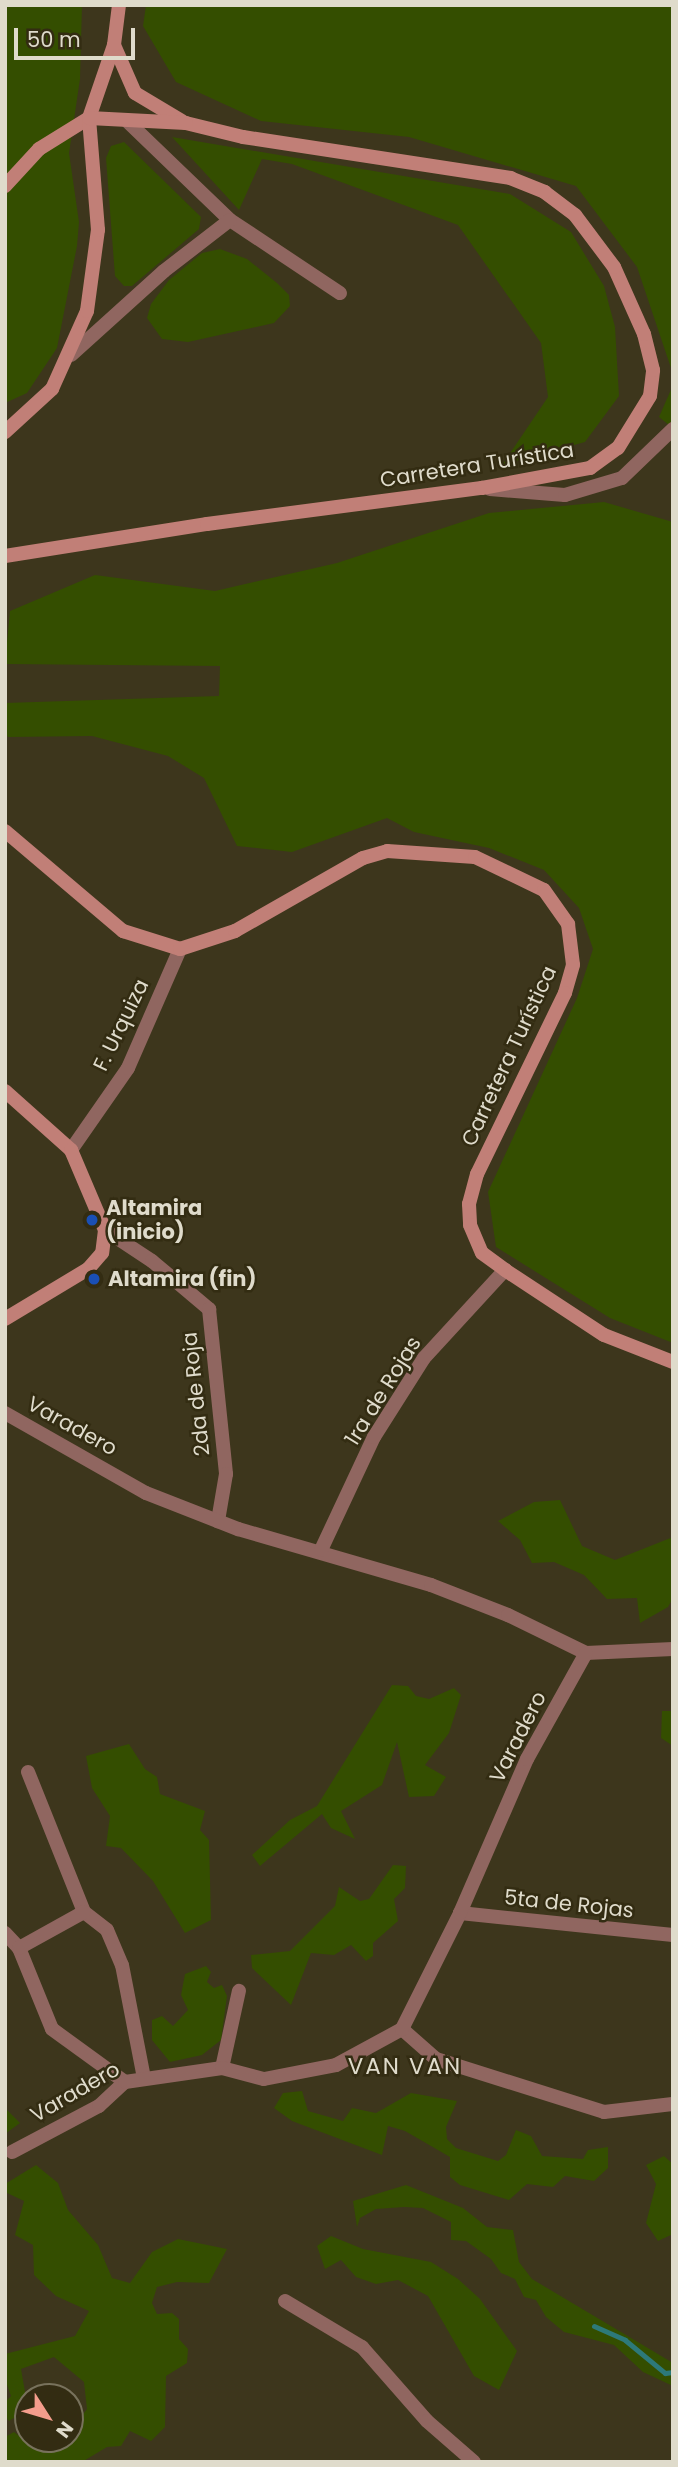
<!DOCTYPE html>
<meta charset="utf-8">
<style>
body{margin:0}
#map{position:relative;width:678px;height:2467px;overflow:hidden;background:#3d361c;font-family:Poppins,sans-serif}
div>[style]{position:absolute}
.green>*{inset:0;background:#344e00}
.stream>*{height:5px;margin:-2.5px;padding:0 2.5px;transform-origin:2.5px;border-radius:2.5px;background:#2d7979}
.street>*{height:14px;margin:-7px;padding:0 7px;transform-origin:7px;border-radius:7px;background:#906660}
.secondary>*{height:14px;margin:-7px;padding:0 7px;transform-origin:7px;border-radius:7px;background:#c17f77}
.dots>*{width:19px;height:19px;translate:-50% -50%;box-sizing:border-box;border:4px solid #332c12;border-radius:50%}
span{translate:-50% -50%;white-space:nowrap;text-align:center;line-height:1.15;-webkit-text-stroke:5px #332c12;paint-order:stroke}
.street-label{font-size:21px;color:#dfdbcb}
.poi-label{font-size:21px;color:#dfdbcb;font-weight:700}
.left{translate:0 -50%;text-align:left}
.neighbourhood-label{font-size:23px;color:#dfdbcb;letter-spacing:2px}
.frame{position:absolute;inset:0;border:7px solid #dfdbcb;pointer-events:none}
.north{position:absolute;left:14px;top:2383px;width:70px;height:70px;box-sizing:border-box;background:#332c12;border:2px solid #78725c;border-radius:50%;rotate:127deg;font-size:19px;font-weight:700;line-height:28px;text-align:center;color:#dfdbcb}
.north::after{content:'';display:block;margin:auto;width:24px;height:32px;background:#f49d8c;clip-path:polygon(50% 0,100% 100%,50% 72%,0 100%)}
.scale{position:absolute;left:14px;top:28px;width:121px;height:32px;box-sizing:border-box;border:4px solid #dfdbcb;border-top:0;padding-left:9px;font-size:21px;line-height:24px;white-space:nowrap;color:#dfdbcb;-webkit-text-stroke:5px #332c12;paint-order:stroke}
</style>
<div id="map">
<div class="green">
<div style="clip-path:polygon(5px 5px,82px 5px,80px 79px,69px 153px,79px 222px,77px 246px,57px 348px,27px 393px,5px 403px)"></div>
<div style="clip-path:polygon(146px 5px,673px 5px,673px 374px,637px 267px,576px 186px,409px 137px,261px 121px,176px 82px,143px 26px)"></div>
<div style="clip-path:polygon(172px 137px,510px 194px,571px 232px,604px 286px,615px 327px,619px 396px,585px 442px,502px 465px,548px 397px,541px 343px,458px 225px,292px 164px,262px 159px,239px 210px)"></div>
<div style="clip-path:polygon(124px 142px,201px 217px,199px 229px,132px 286px,124px 286px,115px 276px,106px 158px,111px 146px)"></div>
<div style="clip-path:polygon(220px 249px,247px 259px,277px 283px,289px 295px,290px 306px,274px 323px,188px 342px,162px 339px,147px 318px,151px 304px,169px 280px,202px 253px)"></div>
<div style="clip-path:polygon(673px 385px,673px 419px,669px 425px,659px 417px)"></div>
<div style="clip-path:polygon(604px 502px,673px 522px,673px 1343px,610px 1318px,496px 1247px,488px 1192px,577px 998px,593px 949px,579px 908px,544px 870px,489px 848px,414px 832px,387px 818px,292px 852px,237px 846px,204px 778px,168px 756px,92px 736px,8px 737px,5px 732px,5px 703px,219px 696px,220px 666px,5px 664px,10px 611px,95px 575px,215px 591px,337px 563px,489px 513px)"></div>
<div style="clip-path:polygon(560px 1500px,582px 1546px,615px 1560px,673px 1537px,673px 1598px,668px 1607px,640px 1623px,637px 1598px,607px 1599px,584px 1575px,554px 1562px,532px 1563px,520px 1540px,498px 1521px,534px 1502px)"></div>
<div style="clip-path:polygon(392px 1685px,408px 1686px,416px 1696px,429px 1699px,454px 1688px,461px 1695px,449px 1733px,425px 1765px,446px 1777px,434px 1796px,409px 1797px,397px 1742px,382px 1785px,341px 1811px,355px 1839px,331px 1828px,322px 1814px,260px 1866px,252px 1855px,290px 1820px,317px 1806px)"></div>
<div style="clip-path:polygon(662px 1711px,673px 1711px,673px 1746px,661px 1738px)"></div>
<div style="clip-path:polygon(129px 1744px,145px 1769px,157px 1777px,160px 1794px,205px 1811px,200px 1830px,209px 1840px,211px 1920px,185px 1933px,153px 1881px,121px 1848px,106px 1846px,110px 1816px,92px 1788px,86px 1756px)"></div>
<div style="clip-path:polygon(393px 1865px,406px 1866px,405px 1888px,394px 1899px,398px 1921px,373px 1943px,373px 1956px,366px 1961px,351px 1945px,334px 1955px,311px 1953px,291px 2005px,252px 1968px,251px 1955px,290px 1951px,335px 1906px,339px 1887px,360px 1901px,369px 1899px)"></div>
<div style="clip-path:polygon(206px 1966px,211px 1972px,207px 1982px,214px 1988px,222px 1985px,227px 1996px,221px 2040px,202px 2055px,170px 2062px,152px 2040px,152px 2020px,162px 2016px,173px 2026px,188px 2010px,181px 1995px,185px 1974px)"></div>
<div style="clip-path:polygon(302px 2091px,308px 2111px,343px 2121px,352px 2108px,376px 2113px,411px 2093px,457px 2101px,446px 2127px,447px 2139px,456px 2148px,498px 2161px,506px 2155px,516px 2130px,531px 2136px,542px 2156px,583px 2159px,588px 2150px,608px 2147px,608px 2168px,594px 2181px,565px 2176px,553px 2187px,527px 2184px,509px 2200px,460px 2185px,450px 2177px,450px 2157px,405px 2131px,388px 2126px,382px 2155px,292px 2121px,274px 2108px,283px 2093px)"></div>
<div style="clip-path:polygon(5px 2108px,20px 2123px,5px 2134px)"></div>
<div style="clip-path:polygon(664px 2156px,673px 2164px,673px 2234px,658px 2241px,646px 2223px,656px 2184px,646px 2165px)"></div>
<div style="clip-path:polygon(36px 2165px,58px 2183px,68px 2210px,98px 2245px,112px 2278px,130px 2283px,152px 2252px,178px 2239px,227px 2249px,209px 2283px,177px 2282px,157px 2287px,152px 2303px,157px 2314px,172px 2313px,179px 2319px,179px 2339px,188px 2349px,187px 2363px,166px 2376px,165px 2427px,151px 2441px,130px 2431px,121px 2446px,107px 2447px,82px 2462px,5px 2462px,5px 2437px,14px 2432px,37px 2450px,56px 2447px,70px 2439px,70px 2432px,87px 2409px,84px 2382px,54px 2357px,21px 2369px,28px 2409px,9px 2421px,5px 2416px,5px 2402px,11px 2396px,5px 2379px,5px 2354px,75px 2336px,89px 2311px,56px 2296px,34px 2275px,33px 2245px,15px 2235px,24px 2201px,5px 2192px,5px 2184px)"></div>
<div style="clip-path:polygon(406px 2185px,463px 2208px,487px 2227px,513px 2230px,519px 2262px,532px 2279px,673px 2363px,673px 2386px,643px 2372px,614px 2345px,564px 2332px,546px 2317px,536px 2300px,524px 2297px,515px 2279px,501px 2273px,491px 2259px,466px 2241px,451px 2240px,451px 2222px,423px 2208px,404px 2207px,376px 2209px,360px 2218px,357px 2227px,353px 2201px)"></div>
<div style="clip-path:polygon(331px 2236px,363px 2249px,431px 2262px,458px 2279px,480px 2299px,517px 2351px,499px 2390px,474px 2376px,428px 2296px,398px 2280px,376px 2284px,356px 2277px,341px 2260px,325px 2269px,317px 2246px)"></div>
</div>
<div class="stream">
<div style="left:594px;top:2326px;width:34px;rotate:24deg"></div>
<div style="left:625px;top:2340px;width:52px;rotate:39.5deg"></div>
<div style="left:665px;top:2373px;width:8px;rotate:-7deg"></div>
</div>
<div class="street">
<div style="left:126px;top:120px;width:144px;rotate:43.9deg"></div>
<div style="left:230px;top:220px;width:132px;rotate:33.6deg"></div>
<div style="left:71px;top:355px;width:125px;rotate:-42.1deg"></div>
<div style="left:164px;top:271px;width:83px;rotate:-37.7deg"></div>
<div style="left:490px;top:489px;width:75px;rotate:4.6deg"></div>
<div style="left:565px;top:495px;width:59px;rotate:-16.6deg"></div>
<div style="left:622px;top:478px;width:71px;rotate:-43.9deg"></div>
<div style="left:71px;top:1150px;width:100px;rotate:-55.2deg"></div>
<div style="left:128px;top:1068px;width:130px;rotate:-66.4deg"></div>
<div style="left:105px;top:1230px;width:56px;rotate:33.4deg"></div>
<div style="left:152px;top:1261px;width:75px;rotate:40.1deg"></div>
<div style="left:209px;top:1309px;width:166px;rotate:84.1deg"></div>
<div style="left:226px;top:1474px;width:48px;rotate:99.7deg"></div>
<div style="left:5px;top:1413px;width:162px;rotate:29.6deg"></div>
<div style="left:146px;top:1493px;width:99px;rotate:21.4deg"></div>
<div style="left:238px;top:1529px;width:201px;rotate:16.2deg"></div>
<div style="left:431px;top:1585px;width:83px;rotate:21.3deg"></div>
<div style="left:508px;top:1615px;width:87px;rotate:26deg"></div>
<div style="left:586px;top:1653px;width:87px;rotate:-2.6deg"></div>
<div style="left:321px;top:1550px;width:125px;rotate:-64.9deg"></div>
<div style="left:374px;top:1437px;width:93px;rotate:-57.7deg"></div>
<div style="left:424px;top:1358px;width:120px;rotate:-47.4deg"></div>
<div style="left:28px;top:1772px;width:151px;rotate:68.2deg"></div>
<div style="left:84px;top:1912px;width:29px;rotate:38deg"></div>
<div style="left:107px;top:1930px;width:38px;rotate:67deg"></div>
<div style="left:122px;top:1965px;width:115px;rotate:79deg"></div>
<div style="left:460px;top:1913px;width:214px;rotate:5.9deg"></div>
<div style="left:5px;top:1933px;width:21px;rotate:47deg"></div>
<div style="left:19px;top:1948px;width:87px;rotate:67.8deg"></div>
<div style="left:52px;top:2029px;width:90px;rotate:36deg"></div>
<div style="left:19px;top:1948px;width:74px;rotate:-29deg"></div>
<div style="left:402px;top:2029px;width:45px;rotate:41.4deg"></div>
<div style="left:436px;top:2059px;width:176px;rotate:17.5deg"></div>
<div style="left:604px;top:2112px;width:69px;rotate:-6.6deg"></div>
<div style="left:222px;top:2068px;width:79px;rotate:-77.6deg"></div>
<div style="left:12px;top:2152px;width:98px;rotate:-27.9deg"></div>
<div style="left:99px;top:2106px;width:35px;rotate:-43deg"></div>
<div style="left:125px;top:2082px;width:98px;rotate:-8.2deg"></div>
<div style="left:222px;top:2068px;width:43px;rotate:14.7deg"></div>
<div style="left:264px;top:2079px;width:73px;rotate:-11deg"></div>
<div style="left:336px;top:2065px;width:75px;rotate:-28.6deg"></div>
<div style="left:402px;top:2029px;width:130px;rotate:-63.4deg"></div>
<div style="left:460px;top:1913px;width:168px;rotate:-66.5deg"></div>
<div style="left:527px;top:1759px;width:121px;rotate:-60.9deg"></div>
<div style="left:285px;top:2301px;width:90px;rotate:30.9deg"></div>
<div style="left:362px;top:2347px;width:98px;rotate:48.7deg"></div>
<div style="left:427px;top:2421px;width:62px;rotate:41.1deg"></div>
</div>
<div class="secondary">
<div style="left:114px;top:45px;width:52px;rotate:66.4deg"></div>
<div style="left:135px;top:93px;width:55px;rotate:30.8deg"></div>
<div style="left:5px;top:186px;width:50px;rotate:-47.4deg"></div>
<div style="left:39px;top:149px;width:59px;rotate:-31.8deg"></div>
<div style="left:5px;top:432px;width:64px;rotate:-42.5deg"></div>
<div style="left:52px;top:389px;width:85px;rotate:-65.8deg"></div>
<div style="left:87px;top:311px;width:82px;rotate:-82.3deg"></div>
<div style="left:98px;top:230px;width:112px;rotate:-94.6deg"></div>
<div style="left:89px;top:118px;width:77px;rotate:-71.1deg"></div>
<div style="left:114px;top:45px;width:40px;rotate:-82.9deg"></div>
<div style="left:5px;top:556px;width:205px;rotate:-9deg"></div>
<div style="left:207px;top:524px;width:277px;rotate:-7.5deg"></div>
<div style="left:482px;top:488px;width:110px;rotate:-10.5deg"></div>
<div style="left:590px;top:468px;width:34px;rotate:-36deg"></div>
<div style="left:618px;top:448px;width:61px;rotate:-58.4deg"></div>
<div style="left:650px;top:396px;width:26px;rotate:-83deg"></div>
<div style="left:653px;top:370px;width:37px;rotate:-104deg"></div>
<div style="left:644px;top:334px;width:73px;rotate:-114.1deg"></div>
<div style="left:614px;top:267px;width:65px;rotate:-126.9deg"></div>
<div style="left:575px;top:215px;width:38px;rotate:-143deg"></div>
<div style="left:545px;top:192px;width:37px;rotate:-158deg"></div>
<div style="left:511px;top:178px;width:271px;rotate:-171.3deg"></div>
<div style="left:243px;top:137px;width:59px;rotate:-166.2deg"></div>
<div style="left:186px;top:123px;width:97px;rotate:-177deg"></div>
<div style="left:5px;top:831px;width:155px;rotate:40.3deg"></div>
<div style="left:123px;top:931px;width:60px;rotate:17.5deg"></div>
<div style="left:180px;top:949px;width:58px;rotate:-18.1deg"></div>
<div style="left:235px;top:931px;width:147px;rotate:-29.7deg"></div>
<div style="left:363px;top:858px;width:25px;rotate:-16deg"></div>
<div style="left:387px;top:851px;width:88px;rotate:3.9deg"></div>
<div style="left:475px;top:857px;width:76px;rotate:25.6deg"></div>
<div style="left:544px;top:890px;width:42px;rotate:54.8deg"></div>
<div style="left:568px;top:924px;width:41px;rotate:83deg"></div>
<div style="left:573px;top:965px;width:29px;rotate:106deg"></div>
<div style="left:565px;top:993px;width:201px;rotate:115.9deg"></div>
<div style="left:477px;top:1174px;width:31px;rotate:105deg"></div>
<div style="left:469px;top:1204px;width:21px;rotate:87deg"></div>
<div style="left:470px;top:1225px;width:30px;rotate:67deg"></div>
<div style="left:482px;top:1253px;width:29px;rotate:36deg"></div>
<div style="left:505px;top:1270px;width:118px;rotate:33.3deg"></div>
<div style="left:604px;top:1335px;width:74px;rotate:21.4deg"></div>
<div style="left:5px;top:1091px;width:89px;rotate:41.8deg"></div>
<div style="left:71px;top:1150px;width:87px;rotate:67deg"></div>
<div style="left:105px;top:1230px;width:23px;rotate:97deg"></div>
<div style="left:102px;top:1253px;width:21px;rotate:131deg"></div>
<div style="left:88px;top:1269px;width:97px;rotate:148.9deg"></div>
</div>
<div class="dots">
<div style="left:92px;top:1220px;background:#1a4fb4"></div>
<div style="left:94px;top:1279px;background:#1a4fb4"></div>
</div>
<div class="street-label">
<span style="left:477px;top:465px;rotate:-9deg">Carretera Turística</span>
<span style="left:121px;top:1025px;rotate:-64deg">F. Urquiza</span>
<span style="left:509px;top:1056px;rotate:-65deg">Carretera Turística</span>
<span style="left:383px;top:1391px;rotate:-58deg">1ra de Rojas</span>
<span style="left:196px;top:1394px;rotate:-96deg">2da de Roja</span>
<span style="left:72px;top:1426px;rotate:29deg">Varadero</span>
<span style="left:518px;top:1737px;rotate:-63deg">Varadero</span>
<span style="left:569px;top:1904px;rotate:6deg">5ta de Rojas</span>
<span style="left:75px;top:2092px;rotate:-30deg">Varadero</span>
</div>
<div class="poi-label">
<span class="left" style="left:106px;top:1220px">Altamira<br>(inicio)</span>
<span class="left" style="left:108px;top:1279px">Altamira (fin)</span>
</div>
<div class="neighbourhood-label">
<span style="left:405px;top:2066px">VAN VAN</span>
</div>
<div class="frame"></div>
<div class="north">N</div>
<div class="scale">50 m</div>
</div>
